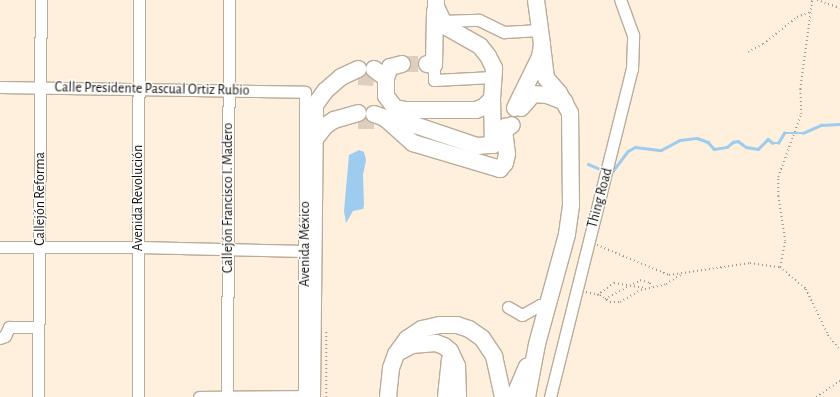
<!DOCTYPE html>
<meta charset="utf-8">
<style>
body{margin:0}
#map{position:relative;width:840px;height:397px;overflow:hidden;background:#fff0de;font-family:"Alegreya Sans",sans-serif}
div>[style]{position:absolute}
.water>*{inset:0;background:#9dccef}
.stream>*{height:2.5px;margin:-1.25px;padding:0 1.25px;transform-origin:1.25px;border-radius:1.25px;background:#9dccef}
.highway-tunnel>*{height:16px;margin-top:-8px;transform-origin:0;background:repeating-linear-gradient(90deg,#dccfbe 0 16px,transparent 0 24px)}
.path>*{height:1.5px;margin-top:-0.75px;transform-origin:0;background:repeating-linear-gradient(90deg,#a19689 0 1px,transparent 0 4px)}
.roads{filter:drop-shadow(1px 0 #b9ac9a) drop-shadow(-1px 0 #b9ac9a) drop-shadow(0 1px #b9ac9a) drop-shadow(0 -1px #b9ac9a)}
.minor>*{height:11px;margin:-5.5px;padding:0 5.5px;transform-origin:5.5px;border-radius:5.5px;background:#fff}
.highway>*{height:16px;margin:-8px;padding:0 8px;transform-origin:8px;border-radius:8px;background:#fff}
span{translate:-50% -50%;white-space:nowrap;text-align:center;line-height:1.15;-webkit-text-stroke:3px #fff;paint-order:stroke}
.street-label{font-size:14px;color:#16110b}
</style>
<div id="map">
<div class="water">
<div style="clip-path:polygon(359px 150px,364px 152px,366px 160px,363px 175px,364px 205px,363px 209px,353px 211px,346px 223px,344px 211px,349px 155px)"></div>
</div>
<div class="stream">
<div style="left:588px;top:164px;width:11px;rotate:22deg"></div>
<div style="left:612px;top:172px;width:26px;rotate:-53deg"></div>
<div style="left:628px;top:151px;width:8px;rotate:-30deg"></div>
<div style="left:635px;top:147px;width:26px;rotate:7deg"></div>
<div style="left:661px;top:150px;width:21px;rotate:-28deg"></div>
<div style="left:680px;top:140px;width:17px;rotate:-7deg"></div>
<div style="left:697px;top:138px;width:12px;rotate:20deg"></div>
<div style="left:708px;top:142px;width:9px;rotate:49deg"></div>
<div style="left:714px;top:149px;width:13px;rotate:-9deg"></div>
<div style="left:727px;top:147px;width:8px;rotate:-40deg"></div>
<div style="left:733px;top:142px;width:5px;rotate:-11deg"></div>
<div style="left:738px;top:141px;width:10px;rotate:37deg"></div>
<div style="left:746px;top:147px;width:12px;rotate:9deg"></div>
<div style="left:758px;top:149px;width:14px;rotate:-45deg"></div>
<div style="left:768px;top:139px;width:6px;rotate:39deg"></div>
<div style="left:773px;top:143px;width:5px"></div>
<div style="left:778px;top:143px;width:12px;rotate:-59deg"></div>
<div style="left:784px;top:133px;width:19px"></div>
<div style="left:803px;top:133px;width:20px;rotate:-24deg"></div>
<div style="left:821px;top:125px;width:19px;rotate:-3deg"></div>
</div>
<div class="highway-tunnel">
<div style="left:402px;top:64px;width:25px"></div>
<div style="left:358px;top:77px;width:16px;rotate:4deg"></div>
<div style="left:358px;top:121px;width:16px"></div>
</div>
<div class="path">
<div style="left:817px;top:0;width:24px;rotate:19deg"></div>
<div style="left:748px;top:52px;width:17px;rotate:-28deg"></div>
<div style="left:763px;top:44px;width:43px;rotate:-38.5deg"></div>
<div style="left:797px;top:17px;width:15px;rotate:-20deg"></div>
<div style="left:597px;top:245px;width:78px;rotate:22.6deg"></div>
<div style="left:669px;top:275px;width:82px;rotate:-8.4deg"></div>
<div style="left:750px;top:263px;width:30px;rotate:8deg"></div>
<div style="left:780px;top:267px;width:34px;rotate:40deg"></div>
<div style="left:806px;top:289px;width:51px;rotate:64.4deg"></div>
<div style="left:828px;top:335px;width:19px;rotate:51deg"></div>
<div style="left:780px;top:267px;width:26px;rotate:-79deg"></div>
<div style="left:785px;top:241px;width:46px;rotate:-98.8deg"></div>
<div style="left:778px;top:196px;width:19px;rotate:-90deg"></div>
<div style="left:778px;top:177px;width:67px;rotate:-69.9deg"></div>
<div style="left:801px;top:114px;width:25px;rotate:-92deg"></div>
<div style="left:800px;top:89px;width:90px;rotate:-82.3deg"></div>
<div style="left:586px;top:292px;width:14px;rotate:12deg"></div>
<div style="left:600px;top:295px;width:12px;rotate:35deg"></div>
<div style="left:610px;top:302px;width:10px"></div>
<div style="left:620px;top:302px;width:24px;rotate:-30deg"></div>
<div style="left:641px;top:290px;width:26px;rotate:-13deg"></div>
<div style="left:666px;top:284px;width:19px;rotate:-32deg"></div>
<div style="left:597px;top:295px;width:21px;rotate:-35deg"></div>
<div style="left:614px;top:283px;width:30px;rotate:9deg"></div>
<div style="left:605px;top:299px;width:40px;rotate:-28deg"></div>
<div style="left:640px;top:280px;width:10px;rotate:17deg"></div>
<div style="left:650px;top:283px;width:4px;rotate:63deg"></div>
<div style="left:326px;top:397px;width:66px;rotate:-90deg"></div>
<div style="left:816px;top:397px;width:29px;rotate:-34deg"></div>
</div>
<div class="roads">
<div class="minor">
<div style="left:441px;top:21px;width:38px;rotate:-2deg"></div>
<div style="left:479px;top:20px;width:28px;rotate:26deg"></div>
<div style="left:504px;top:32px;width:36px;rotate:-3deg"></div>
<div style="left:434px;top:65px;width:15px;rotate:90deg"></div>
<div style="left:434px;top:80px;width:59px;rotate:-2.9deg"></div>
<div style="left:0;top:87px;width:305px;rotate:0.9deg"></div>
<div style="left:305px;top:92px;width:305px;rotate:90.2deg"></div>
<div style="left:0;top:247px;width:138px"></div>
<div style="left:138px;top:247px;width:167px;rotate:1.4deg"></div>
<div style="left:508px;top:307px;width:16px;rotate:30deg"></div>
<div style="left:522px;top:315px;width:21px;rotate:-29deg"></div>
<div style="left:540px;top:305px;width:9px;rotate:-6deg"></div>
<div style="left:0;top:338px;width:5px;rotate:-22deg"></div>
<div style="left:5px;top:336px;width:10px;rotate:-66deg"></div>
<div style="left:9px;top:327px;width:29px"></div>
<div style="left:227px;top:396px;width:396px;rotate:-89.7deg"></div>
<div style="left:38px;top:397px;width:397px;rotate:-89.6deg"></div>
<div style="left:138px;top:397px;width:397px;rotate:-89.9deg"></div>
<div style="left:199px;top:397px;width:111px;rotate:-0.5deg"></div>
<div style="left:550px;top:397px;width:338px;rotate:-76deg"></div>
<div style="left:632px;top:69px;width:34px;rotate:-88deg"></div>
<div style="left:633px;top:35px;width:37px;rotate:-110deg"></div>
</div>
<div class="highway">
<div style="left:402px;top:64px;width:12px;rotate:166deg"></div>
<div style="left:390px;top:67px;width:12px;rotate:110deg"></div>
<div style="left:386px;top:78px;width:18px;rotate:90deg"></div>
<div style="left:386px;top:96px;width:15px;rotate:53deg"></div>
<div style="left:395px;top:108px;width:10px;rotate:11deg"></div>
<div style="left:405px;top:110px;width:71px"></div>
<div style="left:476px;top:110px;width:9px;rotate:-21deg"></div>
<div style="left:484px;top:107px;width:11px;rotate:-45deg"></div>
<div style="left:492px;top:99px;width:31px;rotate:-86deg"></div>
<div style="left:494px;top:68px;width:13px;rotate:-117deg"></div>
<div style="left:488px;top:56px;width:13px;rotate:-129deg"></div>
<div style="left:480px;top:46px;width:40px;rotate:-150.3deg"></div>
<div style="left:445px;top:26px;width:21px;rotate:-115deg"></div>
<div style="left:436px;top:7px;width:7px;rotate:-90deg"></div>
<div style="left:427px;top:64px;width:7px;rotate:8deg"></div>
<div style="left:434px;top:65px;width:54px;rotate:-88.9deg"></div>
<div style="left:374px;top:69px;width:15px;rotate:37deg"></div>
<div style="left:492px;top:99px;width:46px;rotate:88.8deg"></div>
<div style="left:515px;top:108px;width:57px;rotate:-63.9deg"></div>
<div style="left:540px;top:57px;width:13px;rotate:-81deg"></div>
<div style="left:542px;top:44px;width:44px;rotate:-97.8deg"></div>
<div style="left:521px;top:108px;width:18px;rotate:-49deg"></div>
<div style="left:533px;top:94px;width:14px;rotate:4deg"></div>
<div style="left:547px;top:95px;width:19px;rotate:21deg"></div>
<div style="left:374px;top:114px;width:12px;rotate:20deg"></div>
<div style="left:385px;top:118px;width:38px;rotate:42deg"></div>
<div style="left:413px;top:143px;width:91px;rotate:16.6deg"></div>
<div style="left:500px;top:169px;width:8px;rotate:-50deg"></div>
<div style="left:505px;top:163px;width:9px;rotate:-77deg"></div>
<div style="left:507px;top:154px;width:24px;rotate:-97deg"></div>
<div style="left:504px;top:130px;width:9px;rotate:-32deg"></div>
<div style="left:384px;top:118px;width:22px;rotate:10deg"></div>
<div style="left:406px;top:122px;width:75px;rotate:18.7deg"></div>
<div style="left:477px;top:146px;width:16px;rotate:-4deg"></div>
<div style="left:493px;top:145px;width:10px;rotate:-45deg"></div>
<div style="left:500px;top:138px;width:13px;rotate:-63deg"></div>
<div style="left:315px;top:139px;width:16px;rotate:-52deg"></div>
<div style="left:325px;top:126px;width:11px;rotate:-34deg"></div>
<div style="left:334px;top:120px;width:25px;rotate:-16deg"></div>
<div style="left:401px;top:351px;width:13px;rotate:-29deg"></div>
<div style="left:412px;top:345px;width:24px;rotate:-5deg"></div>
<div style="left:436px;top:343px;width:9px;rotate:21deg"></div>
<div style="left:444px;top:346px;width:8px;rotate:40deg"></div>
<div style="left:450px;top:351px;width:17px;rotate:65deg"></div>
<div style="left:457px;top:366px;width:31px;rotate:88deg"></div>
<div style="left:312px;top:397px;width:292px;rotate:-89.4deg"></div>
<div style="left:315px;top:105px;width:17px;rotate:-54deg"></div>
<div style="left:325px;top:91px;width:21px;rotate:-41deg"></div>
<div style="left:341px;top:77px;width:19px;rotate:-25deg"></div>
<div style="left:388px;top:397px;width:29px;rotate:-84deg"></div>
<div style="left:391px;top:368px;width:15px;rotate:-70deg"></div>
<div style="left:396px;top:354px;width:19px;rotate:-54deg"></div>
<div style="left:407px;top:339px;width:18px;rotate:-34deg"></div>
<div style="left:422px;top:329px;width:18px;rotate:-13deg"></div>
<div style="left:440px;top:325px;width:17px"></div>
<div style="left:457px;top:325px;width:13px;rotate:18deg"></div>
<div style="left:469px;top:329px;width:16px;rotate:35deg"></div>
<div style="left:482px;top:338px;width:22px;rotate:56deg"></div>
<div style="left:494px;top:356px;width:42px;rotate:77.6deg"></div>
<div style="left:446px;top:397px;width:38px;rotate:-84deg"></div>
<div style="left:514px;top:397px;width:33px;rotate:-67deg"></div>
<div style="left:527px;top:397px;width:54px;rotate:-79.3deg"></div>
<div style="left:537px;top:344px;width:114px;rotate:-74.7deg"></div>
<div style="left:567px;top:234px;width:29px;rotate:-82deg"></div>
<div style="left:571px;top:205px;width:92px;rotate:-90.6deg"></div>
<div style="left:570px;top:113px;width:23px;rotate:-119deg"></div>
<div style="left:559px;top:93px;width:20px;rotate:-131deg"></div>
<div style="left:546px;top:78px;width:34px;rotate:-97deg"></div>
</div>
</div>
<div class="street-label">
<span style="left:152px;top:89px;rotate:1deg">Calle Presidente Pascual Ortiz Rubio</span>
<span style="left:138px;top:198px;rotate:-90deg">Avenida Revolución</span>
<span style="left:228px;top:198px;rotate:-90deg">Callejón Francisco I. Madero</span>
<span style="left:600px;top:198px;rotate:-75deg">Thing Road</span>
<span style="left:40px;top:199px;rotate:-90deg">Callejón Reforma</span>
<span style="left:305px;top:244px;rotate:-90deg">Avenida México</span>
</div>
</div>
